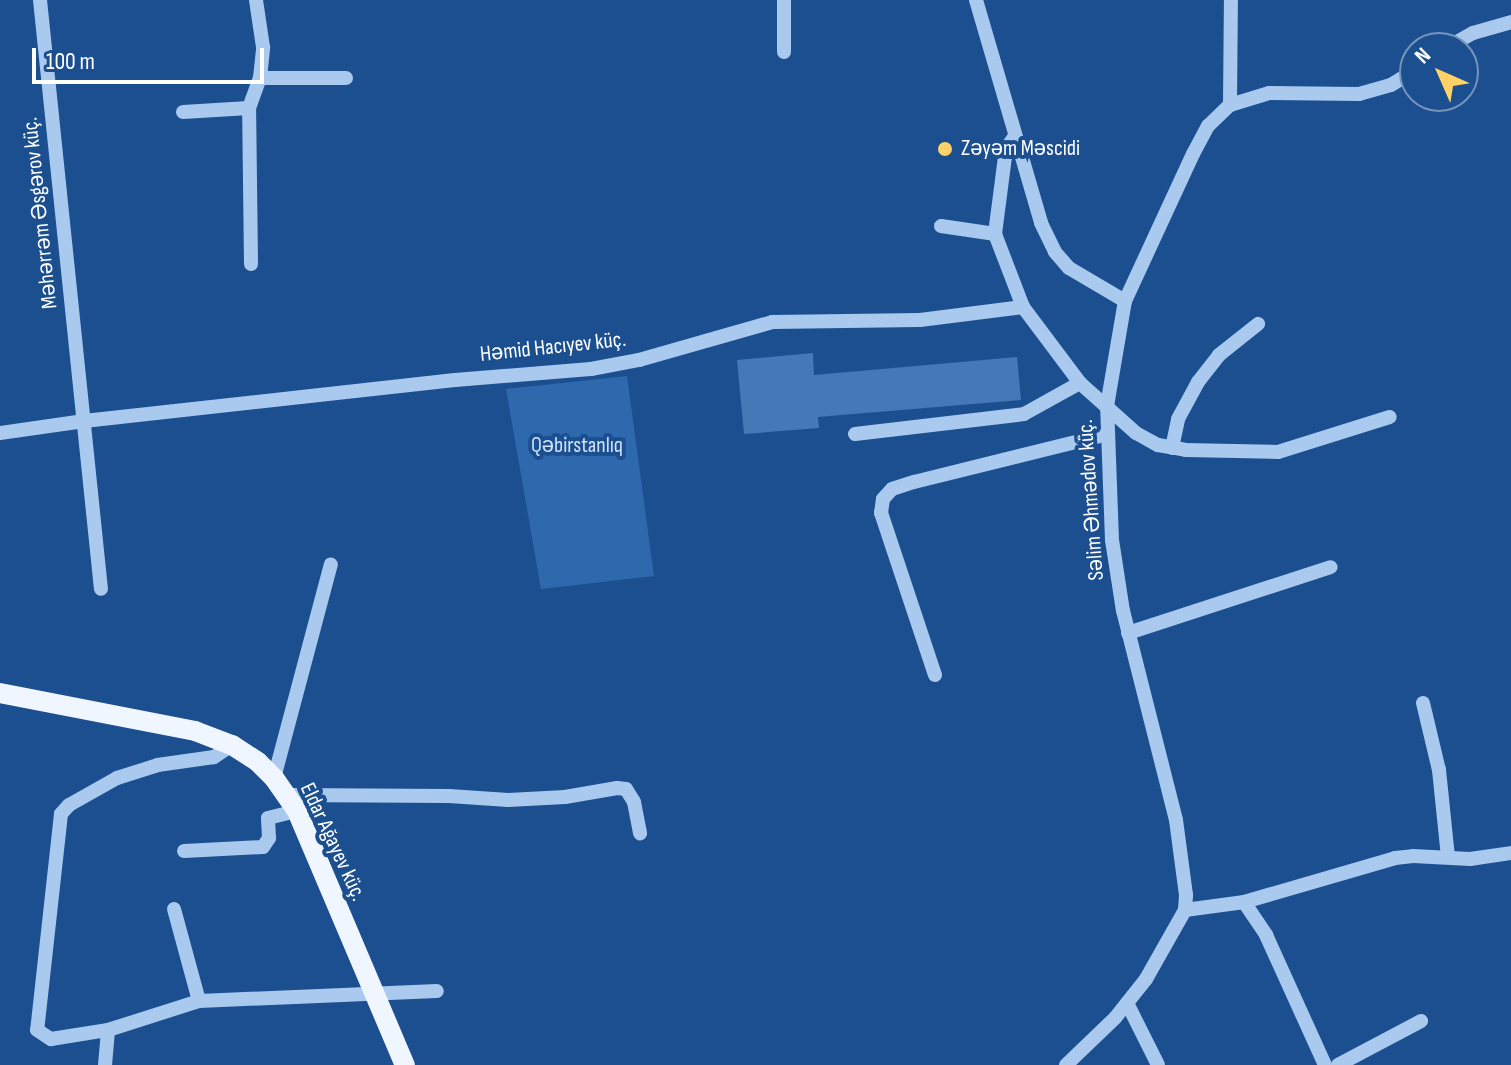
<!DOCTYPE html>
<meta charset="utf-8">
<style>
body{margin:0}
#map{position:relative;width:1511px;height:1065px;overflow:hidden;background:#1b4f8f;font-family:"Sofia Sans Condensed",sans-serif}
div>[style]{position:absolute}
.green>*{inset:0;background:#2e69ad}
.building>*{inset:0;background:#4478b7}
.minor>*{height:14px;margin:-7px;padding:0 7px;transform-origin:7px;border-radius:7px;background:#a9c9ee}
.major>*{height:20px;margin:-10px;padding:0 10px;transform-origin:10px;border-radius:10px;background:#f0f6ff}
.dots>*{width:22px;height:22px;translate:-50% -50%;box-sizing:border-box;border:4px solid #1b4f8f;border-radius:50%}
span{translate:-50% -50%;white-space:nowrap;text-align:center;line-height:1.15;-webkit-text-stroke:8px #1b4f8f;paint-order:stroke}
.poi-label{font-size:22px;color:#fff}
.left{translate:0 -50%;text-align:left}
.street-label{font-size:22px;color:#fff}
.park-label{font-size:22px;color:#cfe3fa}
.north{position:absolute;left:1399px;top:32px;width:80px;height:80px;box-sizing:border-box;background:#1b4f8f;border:2px solid #7695bc;border-radius:50%;rotate:315deg;font-size:22px;font-weight:700;line-height:32px;text-align:center;color:#fff}
.north::after{content:'';display:block;margin:auto;width:28px;height:36px;background:#ffd166;clip-path:polygon(50% 0,100% 100%,50% 72%,0 100%)}
.scale{position:absolute;left:32px;top:48px;width:232px;height:36px;box-sizing:border-box;border:4px solid #fff;border-top:0;padding-left:10px;font-size:24px;line-height:28px;white-space:nowrap;color:#fff;-webkit-text-stroke:6px #1b4f8f;paint-order:stroke}
</style>
<div id="map">
<div class="green">
<div style="clip-path:polygon(627px 376px,654px 576px,541px 589px,506px 389px)"></div>
</div>
<div class="building">
<div style="clip-path:polygon(813px 353px,814px 375px,1017px 357px,1021px 400px,818px 417px,819px 428px,744px 434px,737px 360px)"></div>
</div>
<div class="minor">
<div style="left:40px;top:0;width:592px;rotate:84.09deg"></div>
<div style="left:976px;top:0;width:232px;rotate:73.7deg"></div>
<div style="left:1041px;top:223px;width:32px;rotate:64deg"></div>
<div style="left:1055px;top:252px;width:21px;rotate:49deg"></div>
<div style="left:1069px;top:268px;width:65px;rotate:30.5deg"></div>
<div style="left:1446px;top:48px;width:31px;rotate:-29deg"></div>
<div style="left:1473px;top:33px;width:40px;rotate:-16deg"></div>
<div style="left:784px;top:52px;width:52px;rotate:-90deg"></div>
<div style="left:260px;top:78px;width:86px"></div>
<div style="left:1230px;top:105px;width:105px;rotate:-89.5deg"></div>
<div style="left:183px;top:112px;width:66px;rotate:-3.5deg"></div>
<div style="left:1015px;top:136px;width:16px;rotate:125deg"></div>
<div style="left:1006px;top:149px;width:86px;rotate:97.4deg"></div>
<div style="left:995px;top:234px;width:78px;rotate:69deg"></div>
<div style="left:1023px;top:307px;width:95px;rotate:53.1deg"></div>
<div style="left:1080px;top:383px;width:75px;rotate:41.8deg"></div>
<div style="left:1136px;top:433px;width:25px;rotate:29deg"></div>
<div style="left:1158px;top:445px;width:27px;rotate:10deg"></div>
<div style="left:1185px;top:450px;width:93px;rotate:1.2deg"></div>
<div style="left:1278px;top:452px;width:117px;rotate:-17.4deg"></div>
<div style="left:941px;top:226px;width:55px;rotate:8.4deg"></div>
<div style="left:251px;top:264px;width:156px;rotate:-90.7deg"></div>
<div style="left:249px;top:108px;width:32px;rotate:-70deg"></div>
<div style="left:260px;top:78px;width:31px;rotate:-84deg"></div>
<div style="left:263px;top:47px;width:48px;rotate:-98.5deg"></div>
<div style="left:0;top:433px;width:85px;rotate:-8.1deg"></div>
<div style="left:84px;top:421px;width:373px;rotate:-6.3deg"></div>
<div style="left:455px;top:380px;width:136px;rotate:-4.6deg"></div>
<div style="left:591px;top:369px;width:49px;rotate:-10.6deg"></div>
<div style="left:639px;top:360px;width:138px;rotate:-15.9deg"></div>
<div style="left:772px;top:322px;width:148px;rotate:-0.8deg"></div>
<div style="left:920px;top:320px;width:104px;rotate:-7.2deg"></div>
<div style="left:855px;top:434px;width:170px;rotate:-6.7deg"></div>
<div style="left:1024px;top:414px;width:64px;rotate:-29deg"></div>
<div style="left:1172px;top:448px;width:30px;rotate:-78deg"></div>
<div style="left:1178px;top:419px;width:42px;rotate:-61.6deg"></div>
<div style="left:1198px;top:382px;width:34px;rotate:-52deg"></div>
<div style="left:1219px;top:355px;width:50px;rotate:-38.5deg"></div>
<div style="left:1128px;top:633px;width:213px;rotate:-18deg"></div>
<div style="left:935px;top:675px;width:171px;rotate:-108.4deg"></div>
<div style="left:881px;top:513px;width:14px;rotate:-82deg"></div>
<div style="left:883px;top:499px;width:13px;rotate:-48deg"></div>
<div style="left:892px;top:489px;width:23px;rotate:-18deg"></div>
<div style="left:914px;top:482px;width:200px;rotate:-13.9deg"></div>
<div style="left:1423px;top:703px;width:69px;rotate:76.6deg"></div>
<div style="left:1439px;top:770px;width:87px;rotate:84.1deg"></div>
<div style="left:232px;top:745px;width:22px;rotate:146deg"></div>
<div style="left:214px;top:757px;width:57px;rotate:171.9deg"></div>
<div style="left:158px;top:765px;width:43px;rotate:162.4deg"></div>
<div style="left:117px;top:778px;width:55px;rotate:150.6deg"></div>
<div style="left:69px;top:805px;width:12px;rotate:132deg"></div>
<div style="left:61px;top:814px;width:217px;rotate:96.3deg"></div>
<div style="left:37px;top:1030px;width:17px;rotate:33deg"></div>
<div style="left:51px;top:1039px;width:58px;rotate:-9deg"></div>
<div style="left:108px;top:1030px;width:96px;rotate:-17.7deg"></div>
<div style="left:199px;top:1001px;width:238px;rotate:-2.4deg"></div>
<div style="left:274px;top:778px;width:221px;rotate:-75.1deg"></div>
<div style="left:288px;top:795px;width:161px;rotate:0.4deg"></div>
<div style="left:449px;top:796px;width:59px;rotate:3.9deg"></div>
<div style="left:508px;top:800px;width:57px;rotate:-3deg"></div>
<div style="left:565px;top:797px;width:53px;rotate:-9.8deg"></div>
<div style="left:617px;top:788px;width:9px;rotate:6deg"></div>
<div style="left:626px;top:789px;width:15px;rotate:58deg"></div>
<div style="left:634px;top:802px;width:32px;rotate:79deg"></div>
<div style="left:184px;top:851px;width:79px;rotate:-2.9deg"></div>
<div style="left:263px;top:847px;width:11px;rotate:-56deg"></div>
<div style="left:269px;top:838px;width:20px;rotate:-93deg"></div>
<div style="left:268px;top:818px;width:30px;rotate:-14deg"></div>
<div style="left:1244px;top:902px;width:157px;rotate:-16.2deg"></div>
<div style="left:1395px;top:858px;width:18px;rotate:-6deg"></div>
<div style="left:1413px;top:856px;width:57px;rotate:3deg"></div>
<div style="left:1470px;top:859px;width:41px;rotate:-8.3deg"></div>
<div style="left:174px;top:909px;width:95px;rotate:74.8deg"></div>
<div style="left:1185px;top:910px;width:60px;rotate:-7.7deg"></div>
<div style="left:1244px;top:902px;width:40px;rotate:56deg"></div>
<div style="left:1266px;top:935px;width:143px;rotate:65.6deg"></div>
<div style="left:1127px;top:1003px;width:69px;rotate:63.4deg"></div>
<div style="left:105px;top:1065px;width:35px;rotate:-85deg"></div>
<div style="left:1066px;top:1065px;width:68px;rotate:-43.8deg"></div>
<div style="left:1115px;top:1018px;width:50px;rotate:-51.5deg"></div>
<div style="left:1146px;top:979px;width:79px;rotate:-60.5deg"></div>
<div style="left:1185px;top:910px;width:15px;rotate:-86deg"></div>
<div style="left:1186px;top:895px;width:76px;rotate:-97.6deg"></div>
<div style="left:1176px;top:820px;width:216px;rotate:-104.2deg"></div>
<div style="left:1123px;top:611px;width:72px;rotate:-98.8deg"></div>
<div style="left:1112px;top:540px;width:134px;rotate:-92.1deg"></div>
<div style="left:1107px;top:406px;width:107px;rotate:-80.3deg"></div>
<div style="left:1125px;top:301px;width:162px;rotate:-65.2deg"></div>
<div style="left:1193px;top:154px;width:32px;rotate:-62deg"></div>
<div style="left:1208px;top:126px;width:30px;rotate:-44deg"></div>
<div style="left:1230px;top:105px;width:41px;rotate:-17.1deg"></div>
<div style="left:1269px;top:93px;width:90px;rotate:0.6deg"></div>
<div style="left:1359px;top:94px;width:33px;rotate:-16deg"></div>
<div style="left:1391px;top:85px;width:28px;rotate:-32deg"></div>
<div style="left:1338px;top:1065px;width:94px;rotate:-27.9deg"></div>
</div>
<div class="major">
<div style="left:0;top:693px;width:199px;rotate:11deg"></div>
<div style="left:195px;top:731px;width:40px;rotate:21deg"></div>
<div style="left:232px;top:745px;width:31px;rotate:33deg"></div>
<div style="left:258px;top:762px;width:23px;rotate:45deg"></div>
<div style="left:274px;top:778px;width:40px;rotate:55.1deg"></div>
<div style="left:297px;top:811px;width:276px;rotate:67deg"></div>
</div>
<div class="dots">
<div style="left:945px;top:149px;background:#ffd166"></div>
</div>
<div class="poi-label">
<span class="left" style="left:961px;top:149px">Zəyəm Məscidi</span>
</div>
<div class="street-label">
<span style="left:40px;top:213px;rotate:-96deg">Məhərrəm Əsgərov küç.</span>
<span style="left:553px;top:347px;rotate:-6deg">Həmid Hacıyev küç.</span>
<span style="left:1091px;top:500px;rotate:-94deg">Səlim Əhmədov küç.</span>
<span style="left:333px;top:842px;rotate:65deg">Eldar Ağayev küç.</span>
</div>
<div class="park-label">
<span style="left:577px;top:446px">Qəbirstanlıq</span>
</div>
<div class="north">N</div>
<div class="scale">100 m</div>
</div>
